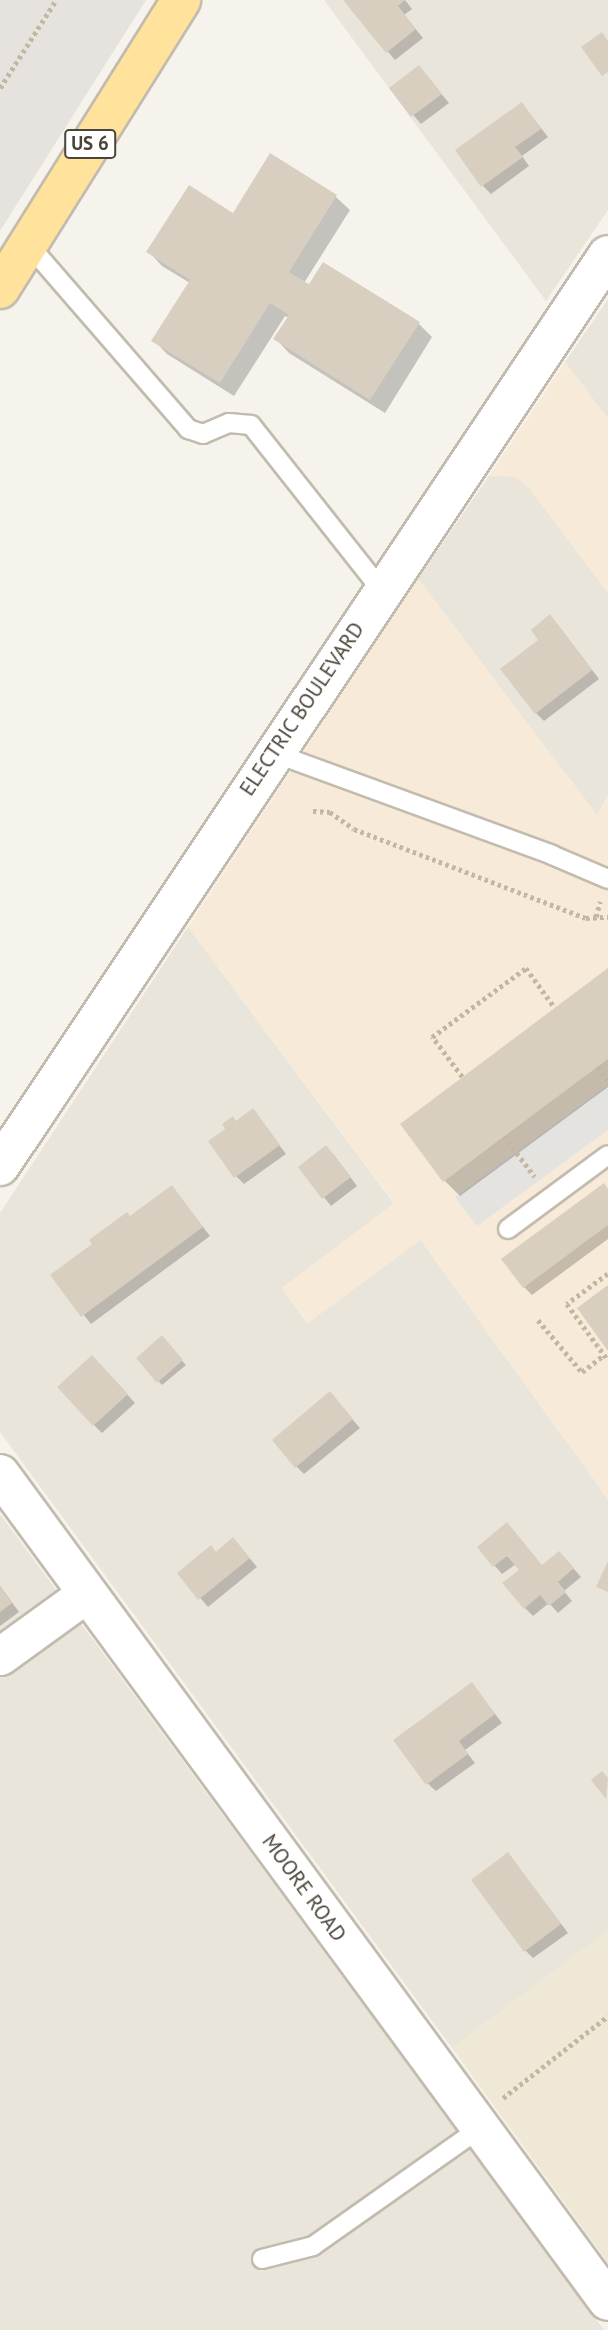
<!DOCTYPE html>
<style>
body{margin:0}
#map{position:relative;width:608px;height:2330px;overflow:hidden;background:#f6f3ec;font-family:"PT Sans",sans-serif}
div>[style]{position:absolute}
.residential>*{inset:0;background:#eae5da}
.commercial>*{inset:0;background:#f7ead8}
.industrial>*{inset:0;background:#e6e2dd}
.education>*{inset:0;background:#efe8d6}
.parking>*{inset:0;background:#e5e3e0}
.shadow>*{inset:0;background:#0003}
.building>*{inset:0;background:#d8cfc1}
.path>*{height:4.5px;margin-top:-2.25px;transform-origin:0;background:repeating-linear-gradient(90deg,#c4b79f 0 3.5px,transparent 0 7px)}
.roads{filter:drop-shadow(2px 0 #c2bbae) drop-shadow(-2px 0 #c2bbae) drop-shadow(0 2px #c2bbae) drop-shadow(0 -2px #c2bbae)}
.service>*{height:18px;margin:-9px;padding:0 9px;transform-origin:9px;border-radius:9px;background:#fff}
.minor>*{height:37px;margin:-18.5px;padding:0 18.5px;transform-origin:18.5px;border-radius:18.5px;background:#fff}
.tertiary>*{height:38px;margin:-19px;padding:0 19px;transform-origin:19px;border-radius:19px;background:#fff}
.primary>*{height:38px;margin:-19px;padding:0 19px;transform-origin:19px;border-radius:19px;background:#ffe39c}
span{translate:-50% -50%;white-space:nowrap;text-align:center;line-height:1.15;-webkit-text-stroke:5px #fff;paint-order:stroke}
.shield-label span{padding:2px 5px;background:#fff;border:2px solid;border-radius:5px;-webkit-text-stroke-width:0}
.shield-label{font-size:19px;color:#4b4439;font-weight:700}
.street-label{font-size:21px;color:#4b4439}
</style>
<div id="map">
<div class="residential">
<div style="clip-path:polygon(324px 0,608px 0,608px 210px,546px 301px)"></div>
<div style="clip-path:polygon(608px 299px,608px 419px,565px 362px)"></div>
<div style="clip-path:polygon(504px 475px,515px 477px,528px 487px,608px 593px,608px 795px,597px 815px,418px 579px,489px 476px)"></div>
<div style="clip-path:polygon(188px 927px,394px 1204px,282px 1288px,307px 1323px,420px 1239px,608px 1499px,608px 1931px,452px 2048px,0 1432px,0 1213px)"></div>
<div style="clip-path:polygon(0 1514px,604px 2330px,0 2330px)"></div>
</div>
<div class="commercial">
<div style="clip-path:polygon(565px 362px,608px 419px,608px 593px,528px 487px,515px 477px,489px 476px)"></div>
<div style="clip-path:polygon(418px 579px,597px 815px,608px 795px,608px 1499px,421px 1240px,308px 1323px,282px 1288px,394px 1203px,188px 927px)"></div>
</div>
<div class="industrial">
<div style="clip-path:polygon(0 0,146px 0,0 231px)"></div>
</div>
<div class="education">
<div style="clip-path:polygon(608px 1931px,608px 2263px,452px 2048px)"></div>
</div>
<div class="parking">
<div style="clip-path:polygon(608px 1085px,608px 1130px,477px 1226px,455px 1197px)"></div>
</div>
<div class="shadow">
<div style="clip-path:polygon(345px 0,405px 0,412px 9px,404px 15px,423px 38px,395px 60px)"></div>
<div style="clip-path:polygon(419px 67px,449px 103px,421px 124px,391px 89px)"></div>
<div style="clip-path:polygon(522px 104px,548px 137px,522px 156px,529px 166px,491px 194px,483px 186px)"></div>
<div style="clip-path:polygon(271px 156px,336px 197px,350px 210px,304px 283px,419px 324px,432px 337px,385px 413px,289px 353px,276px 339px,289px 318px,285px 316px,234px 396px,167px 354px,154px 340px,190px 283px,162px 266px,149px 252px,233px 215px)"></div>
<div style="clip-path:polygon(558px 625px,599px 679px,544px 721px,536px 713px,541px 640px)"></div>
<div style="clip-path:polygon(608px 971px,608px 1087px,460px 1196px,444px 1180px)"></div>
<div style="clip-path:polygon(253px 1111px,286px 1154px,244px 1184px,236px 1176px,236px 1122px)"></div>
<div style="clip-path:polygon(334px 1155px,357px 1186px,331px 1206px,300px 1167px)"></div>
<div style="clip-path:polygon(172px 1187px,210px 1236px,91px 1324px,52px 1275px)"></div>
<div style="clip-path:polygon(608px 1190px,608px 1239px,532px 1295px,524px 1287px)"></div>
<div style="clip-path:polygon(161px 1338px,186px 1365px,162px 1385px,138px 1358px)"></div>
<div style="clip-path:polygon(100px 1365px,135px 1403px,102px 1433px,94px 1425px)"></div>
<div style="clip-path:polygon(337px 1402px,360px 1428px,304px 1474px,296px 1466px)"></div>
<div style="clip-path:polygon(241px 1548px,257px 1567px,208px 1607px,179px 1573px,217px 1553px)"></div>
<div style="clip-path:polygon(479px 1548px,543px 1567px,567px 1561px,581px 1577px,564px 1591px,572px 1601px,558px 1613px,549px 1603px,533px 1616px,525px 1608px,521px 1570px,516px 1564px,502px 1574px)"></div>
<div style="clip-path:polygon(0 1586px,19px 1612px,0 1626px)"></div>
<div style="clip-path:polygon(472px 1684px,502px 1723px,465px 1750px,475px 1763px,436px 1791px,427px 1783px)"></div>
<div style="clip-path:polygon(515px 1863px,568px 1933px,533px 1958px,525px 1950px)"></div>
</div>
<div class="building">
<div style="clip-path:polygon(343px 0,405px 0,398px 6px,416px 29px,386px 53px)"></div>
<div style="clip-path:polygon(602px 32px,608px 41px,608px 72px,602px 76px,581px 47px)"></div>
<div style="clip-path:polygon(419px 65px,442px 94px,411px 117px,389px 88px)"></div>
<div style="clip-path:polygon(522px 102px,541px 129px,515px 147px,523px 157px,481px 187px,455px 150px)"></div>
<div style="clip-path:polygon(270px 153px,337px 195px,289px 272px,309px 284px,323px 262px,420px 322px,370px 400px,273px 339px,289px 315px,270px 303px,220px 383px,151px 341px,190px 280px,146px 252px,189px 185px,233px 213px)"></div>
<div style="clip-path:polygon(550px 614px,592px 670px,535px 714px,500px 669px,538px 640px,531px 630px)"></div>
<div style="clip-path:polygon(608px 968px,608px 1059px,443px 1182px,400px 1124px)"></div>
<div style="clip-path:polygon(253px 1108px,280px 1145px,234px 1178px,208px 1141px,225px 1129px,222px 1124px,233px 1116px,236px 1121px)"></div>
<div style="clip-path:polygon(326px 1145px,351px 1177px,322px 1199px,298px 1167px)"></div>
<div style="clip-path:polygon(604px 1183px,608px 1189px,608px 1225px,523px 1288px,501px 1259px)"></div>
<div style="clip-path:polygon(172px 1185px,203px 1227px,81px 1317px,50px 1275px,92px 1244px,89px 1240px,127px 1212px,130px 1216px)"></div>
<div style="clip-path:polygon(608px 1285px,608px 1351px,577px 1308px)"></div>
<div style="clip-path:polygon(162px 1335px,183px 1360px,157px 1383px,136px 1358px)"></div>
<div style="clip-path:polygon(92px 1355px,128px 1394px,93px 1426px,57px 1387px)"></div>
<div style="clip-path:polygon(330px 1391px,353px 1419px,295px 1468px,272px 1440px)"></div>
<div style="clip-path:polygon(507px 1522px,542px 1565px,559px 1551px,574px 1568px,558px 1582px,566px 1592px,549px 1606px,540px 1595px,524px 1609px,502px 1583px,519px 1570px,507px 1556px,493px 1567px,477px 1547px)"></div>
<div style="clip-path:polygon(233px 1537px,250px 1558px,198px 1600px,177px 1573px,211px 1545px,216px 1552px)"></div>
<div style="clip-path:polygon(608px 1561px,608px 1592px,596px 1587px)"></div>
<div style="clip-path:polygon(0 1587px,12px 1603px,0 1612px)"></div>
<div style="clip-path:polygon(472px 1682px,495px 1714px,459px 1741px,468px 1754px,426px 1785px,393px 1740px)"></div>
<div style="clip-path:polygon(602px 1771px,608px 1778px,606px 1799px,591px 1780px)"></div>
<div style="clip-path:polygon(508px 1852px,561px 1924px,524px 1952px,471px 1880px)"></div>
</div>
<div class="path">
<div style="left:0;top:88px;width:104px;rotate:-57.5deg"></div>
<div style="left:313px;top:811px;width:17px;rotate:3deg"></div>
<div style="left:330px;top:812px;width:29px;rotate:35deg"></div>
<div style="left:354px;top:829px;width:248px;rotate:21deg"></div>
<div style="left:586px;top:918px;width:22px;rotate:-3deg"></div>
<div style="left:596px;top:917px;width:16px;rotate:-76deg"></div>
<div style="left:598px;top:1067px;width:17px;rotate:54deg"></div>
<div style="left:462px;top:1077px;width:50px;rotate:-126.9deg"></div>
<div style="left:432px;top:1037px;width:117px;rotate:-36.3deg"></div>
<div style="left:526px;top:968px;width:49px;rotate:54.1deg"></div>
<div style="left:504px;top:1136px;width:51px;rotate:52.9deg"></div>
<div style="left:608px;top:1274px;width:51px;rotate:143.8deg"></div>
<div style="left:567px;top:1304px;width:69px;rotate:53.8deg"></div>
<div style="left:538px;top:1320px;width:68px;rotate:49.8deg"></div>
<div style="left:582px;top:1372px;width:28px;rotate:-38deg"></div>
<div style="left:503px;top:2098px;width:133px;rotate:-38deg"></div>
</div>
<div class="roads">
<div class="service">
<div style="left:28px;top:244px;width:245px;rotate:49.1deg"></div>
<div style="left:188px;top:429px;width:16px;rotate:18deg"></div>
<div style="left:203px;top:434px;width:28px;rotate:-23deg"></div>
<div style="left:229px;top:423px;width:22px;rotate:5deg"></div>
<div style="left:251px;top:425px;width:211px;rotate:51.7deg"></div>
<div style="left:274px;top:753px;width:296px;rotate:20.1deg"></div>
<div style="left:552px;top:855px;width:61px;rotate:23.2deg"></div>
<div style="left:508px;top:1229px;width:124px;rotate:-36.5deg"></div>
<div style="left:262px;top:2259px;width:53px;rotate:-14.3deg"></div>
<div style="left:313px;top:2246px;width:204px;rotate:-35.2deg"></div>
</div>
<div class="minor">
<div style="left:0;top:1656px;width:107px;rotate:-35.9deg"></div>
</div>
<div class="tertiary">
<div style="left:0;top:1166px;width:1095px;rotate:-56.28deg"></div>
<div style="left:0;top:1474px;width:1026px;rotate:53.68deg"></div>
</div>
<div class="primary">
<div style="left:0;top:289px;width:341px;rotate:-57.9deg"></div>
</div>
</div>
<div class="shield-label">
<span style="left:90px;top:144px">US 6</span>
</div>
<div class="street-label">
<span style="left:302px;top:709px;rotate:-56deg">ELECTRIC BOULEVARD</span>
<span style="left:304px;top:1888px;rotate:54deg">MOORE ROAD</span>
</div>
</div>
